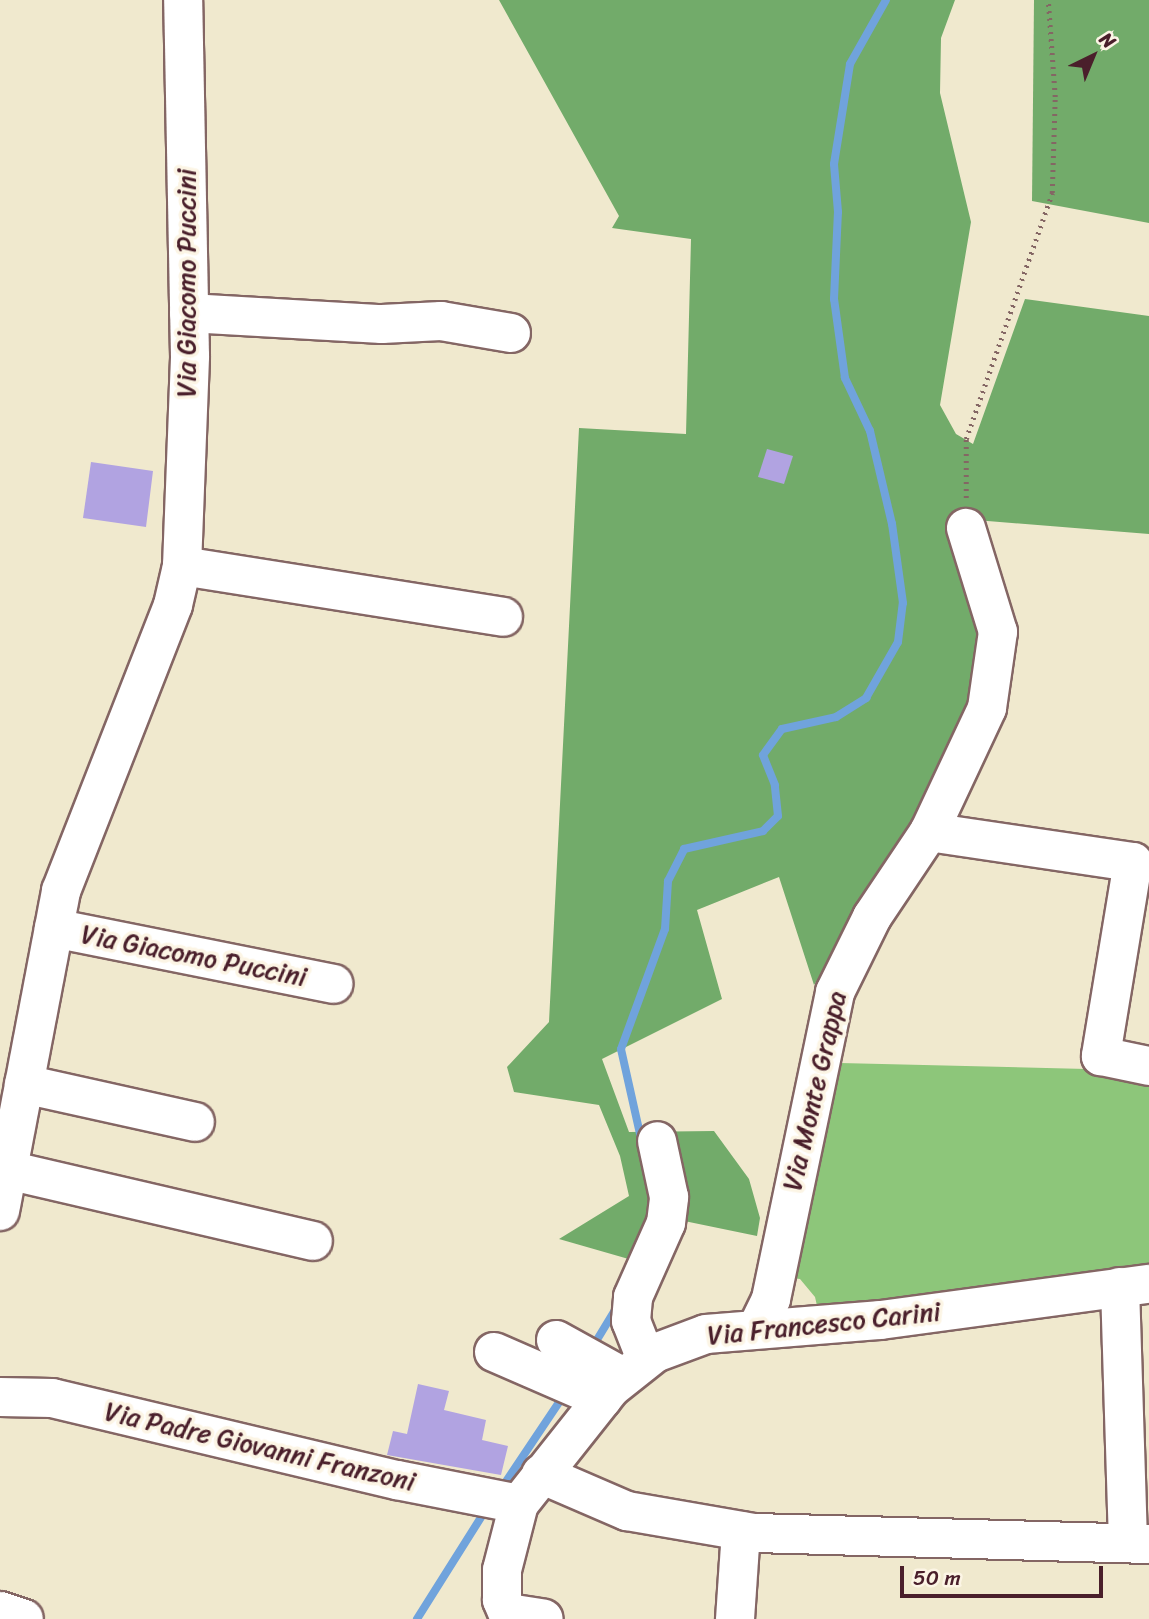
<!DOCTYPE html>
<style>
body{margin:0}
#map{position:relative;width:1149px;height:1619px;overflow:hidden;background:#f0e9ce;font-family:Sriracha,sans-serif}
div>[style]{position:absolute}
.green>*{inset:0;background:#8dc67a}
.forest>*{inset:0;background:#72ab6a}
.stream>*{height:8px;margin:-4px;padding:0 4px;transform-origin:4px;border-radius:4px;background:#70a3dc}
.building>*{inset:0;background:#b1a3e1}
.path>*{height:4.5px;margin-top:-2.25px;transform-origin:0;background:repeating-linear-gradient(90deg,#846664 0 2px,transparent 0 7px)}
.roads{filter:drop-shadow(2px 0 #846664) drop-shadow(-2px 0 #846664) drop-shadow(0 2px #846664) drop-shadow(0 -2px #846664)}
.minor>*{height:38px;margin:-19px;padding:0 19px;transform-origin:19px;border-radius:19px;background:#fff}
span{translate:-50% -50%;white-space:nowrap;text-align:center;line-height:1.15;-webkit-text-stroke:7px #fcf5e5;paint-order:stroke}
.street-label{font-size:26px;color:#4a1f2b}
.north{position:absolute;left:1058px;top:21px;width:70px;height:70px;-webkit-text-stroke:5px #fcf5e5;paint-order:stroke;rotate:43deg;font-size:19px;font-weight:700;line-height:28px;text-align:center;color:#4a1f2b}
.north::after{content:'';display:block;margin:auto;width:24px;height:32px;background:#4a1f2b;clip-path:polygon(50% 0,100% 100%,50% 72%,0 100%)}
.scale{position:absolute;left:900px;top:1566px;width:203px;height:32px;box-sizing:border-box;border:4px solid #4a1f2b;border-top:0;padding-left:9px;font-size:21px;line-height:24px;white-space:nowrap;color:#4a1f2b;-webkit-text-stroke:5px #fcf5e5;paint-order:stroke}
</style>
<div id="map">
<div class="green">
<div style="clip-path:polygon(840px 1063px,1127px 1070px,1149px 1076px,1149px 1272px,818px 1310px,815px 1297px,800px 1279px,784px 1277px)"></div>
</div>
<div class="forest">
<div style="clip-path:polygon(499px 0,955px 0,941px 38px,940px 93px,971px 222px,940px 405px,956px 434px,973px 444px,1025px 299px,1149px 316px,1149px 534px,951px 518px,985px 633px,971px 700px,947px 772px,814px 985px,779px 877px,697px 910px,722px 999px,602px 1059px,629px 1132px,714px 1131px,749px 1179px,760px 1218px,757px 1236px,660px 1216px,646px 1264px,559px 1239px,629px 1196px,620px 1156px,599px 1105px,514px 1092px,507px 1067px,549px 1022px,579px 428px,686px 434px,691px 239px,612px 228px,619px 216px)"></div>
<div style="clip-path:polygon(1034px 0,1149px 0,1149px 223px,1032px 201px)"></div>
</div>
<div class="stream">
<div style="left:642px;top:1143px;width:96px;rotate:-102.6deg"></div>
<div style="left:621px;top:1049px;width:128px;rotate:-69.9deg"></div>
<div style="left:665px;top:929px;width:48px;rotate:-86.4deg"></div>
<div style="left:668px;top:881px;width:36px;rotate:-63deg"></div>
<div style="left:684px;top:849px;width:81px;rotate:-12.8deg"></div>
<div style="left:763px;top:831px;width:21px;rotate:-45deg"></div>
<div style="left:778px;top:816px;width:31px;rotate:-96deg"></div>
<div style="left:775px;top:785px;width:32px;rotate:-112deg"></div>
<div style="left:763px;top:755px;width:32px;rotate:-54deg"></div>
<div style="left:782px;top:729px;width:55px;rotate:-12.5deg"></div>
<div style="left:836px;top:717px;width:36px;rotate:-32deg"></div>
<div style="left:866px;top:698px;width:64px;rotate:-60.3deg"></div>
<div style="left:898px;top:642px;width:39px;rotate:-83deg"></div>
<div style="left:903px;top:603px;width:80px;rotate:-97.9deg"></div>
<div style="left:892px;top:524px;width:96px;rotate:-103.3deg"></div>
<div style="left:870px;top:431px;width:59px;rotate:-115.3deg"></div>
<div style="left:845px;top:378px;width:80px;rotate:-97.9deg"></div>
<div style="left:834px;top:299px;width:87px;rotate:-87.4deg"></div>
<div style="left:838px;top:212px;width:48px;rotate:-94.8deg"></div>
<div style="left:834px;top:164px;width:101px;rotate:-80.9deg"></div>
<div style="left:850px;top:64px;width:73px;rotate:-60.6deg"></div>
<div style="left:592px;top:1348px;width:50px;rotate:-58.8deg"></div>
<div style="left:501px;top:1489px;width:117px;rotate:-56.2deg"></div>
<div style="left:417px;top:1619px;width:131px;rotate:-57.8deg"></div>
</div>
<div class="building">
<div style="clip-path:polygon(767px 449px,793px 456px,784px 484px,758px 477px)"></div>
<div style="clip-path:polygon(91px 462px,153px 471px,146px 527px,83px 518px)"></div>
<div style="clip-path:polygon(418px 1384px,449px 1391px,444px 1410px,486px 1420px,482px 1440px,508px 1446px,501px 1475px,387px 1455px,393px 1431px,407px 1434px)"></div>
</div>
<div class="path">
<div style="left:966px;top:498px;width:59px;rotate:-90deg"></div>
<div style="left:966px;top:439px;width:261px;rotate:-70.7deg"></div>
<div style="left:1052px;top:193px;width:96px;rotate:-88.2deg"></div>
<div style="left:1055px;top:97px;width:97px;rotate:-94.1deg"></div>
</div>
<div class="roads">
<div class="minor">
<div style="left:189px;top:313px;width:193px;rotate:3.3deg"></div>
<div style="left:382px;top:324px;width:59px;rotate:-2.9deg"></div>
<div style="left:441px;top:321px;width:71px;rotate:9.7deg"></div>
<div style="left:182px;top:566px;width:325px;rotate:9deg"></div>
<div style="left:929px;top:832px;width:206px;rotate:8.4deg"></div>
<div style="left:1133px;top:862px;width:197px;rotate:99.4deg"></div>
<div style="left:1101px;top:1056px;width:49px;rotate:11.8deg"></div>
<div style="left:54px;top:928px;width:285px;rotate:11.3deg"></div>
<div style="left:24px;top:1084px;width:175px;rotate:12.5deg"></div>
<div style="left:8px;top:1170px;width:313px;rotate:13.1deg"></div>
<div style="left:0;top:1211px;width:326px;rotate:-79.2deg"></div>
<div style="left:61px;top:891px;width:307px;rotate:-68.6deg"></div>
<div style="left:173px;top:605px;width:40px;rotate:-77deg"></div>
<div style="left:182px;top:566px;width:210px;rotate:-87.8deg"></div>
<div style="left:190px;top:356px;width:356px;rotate:-91.1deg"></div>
<div style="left:1120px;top:1287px;width:256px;rotate:88.2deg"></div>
<div style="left:757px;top:1328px;width:32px;rotate:-64deg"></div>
<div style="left:771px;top:1299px;width:314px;rotate:-78.2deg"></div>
<div style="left:835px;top:992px;width:84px;rotate:-63.7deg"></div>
<div style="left:872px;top:917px;width:102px;rotate:-56.2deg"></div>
<div style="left:929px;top:832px;width:137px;rotate:-64.9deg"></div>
<div style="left:987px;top:708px;width:77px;rotate:-81.8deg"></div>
<div style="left:998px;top:632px;width:109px;rotate:-107.1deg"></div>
<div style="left:556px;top:1340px;width:77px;rotate:28.9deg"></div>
<div style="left:494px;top:1352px;width:118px;rotate:23.5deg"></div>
<div style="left:646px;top:1359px;width:41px;rotate:-111.5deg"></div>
<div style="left:631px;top:1321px;width:24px;rotate:-85deg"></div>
<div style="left:633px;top:1297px;width:81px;rotate:-66deg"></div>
<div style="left:666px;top:1223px;width:26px;rotate:-83deg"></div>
<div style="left:669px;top:1197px;width:57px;rotate:-102.1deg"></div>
<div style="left:0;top:1397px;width:52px;rotate:1.1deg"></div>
<div style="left:52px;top:1398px;width:355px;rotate:13.4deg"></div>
<div style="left:397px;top:1480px;width:124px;rotate:11.1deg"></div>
<div style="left:541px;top:1474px;width:94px;rotate:23.3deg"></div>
<div style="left:627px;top:1511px;width:130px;rotate:9.8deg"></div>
<div style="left:755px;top:1533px;width:394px;rotate:1.6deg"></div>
<div style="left:0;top:1611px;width:25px;rotate:18deg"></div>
<div style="left:508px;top:1613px;width:36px;rotate:9deg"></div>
<div style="left:510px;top:1619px;width:21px;rotate:-113deg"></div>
<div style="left:502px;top:1600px;width:30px;rotate:-90deg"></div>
<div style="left:502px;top:1570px;width:68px;rotate:-75.6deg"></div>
<div style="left:519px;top:1504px;width:148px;rotate:-51.6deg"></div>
<div style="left:611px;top:1388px;width:56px;rotate:-38.5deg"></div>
<div style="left:655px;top:1353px;width:54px;rotate:-20.4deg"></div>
<div style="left:706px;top:1334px;width:176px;rotate:-4.6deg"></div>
<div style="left:881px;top:1320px;width:270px;rotate:-7.7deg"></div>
<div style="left:735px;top:1619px;width:88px;rotate:-86.1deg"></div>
</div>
</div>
<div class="street-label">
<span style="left:187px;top:283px;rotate:-90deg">Via Giacomo Puccini</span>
<span style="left:194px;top:956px;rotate:11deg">Via Giacomo Puccini</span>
<span style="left:815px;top:1091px;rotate:-77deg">Via Monte Grappa</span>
<span style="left:824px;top:1324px;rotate:-6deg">Via Francesco Carini</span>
<span style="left:260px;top:1447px;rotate:13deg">Via Padre Giovanni Franzoni</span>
</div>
<div class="north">N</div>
<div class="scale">50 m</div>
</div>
